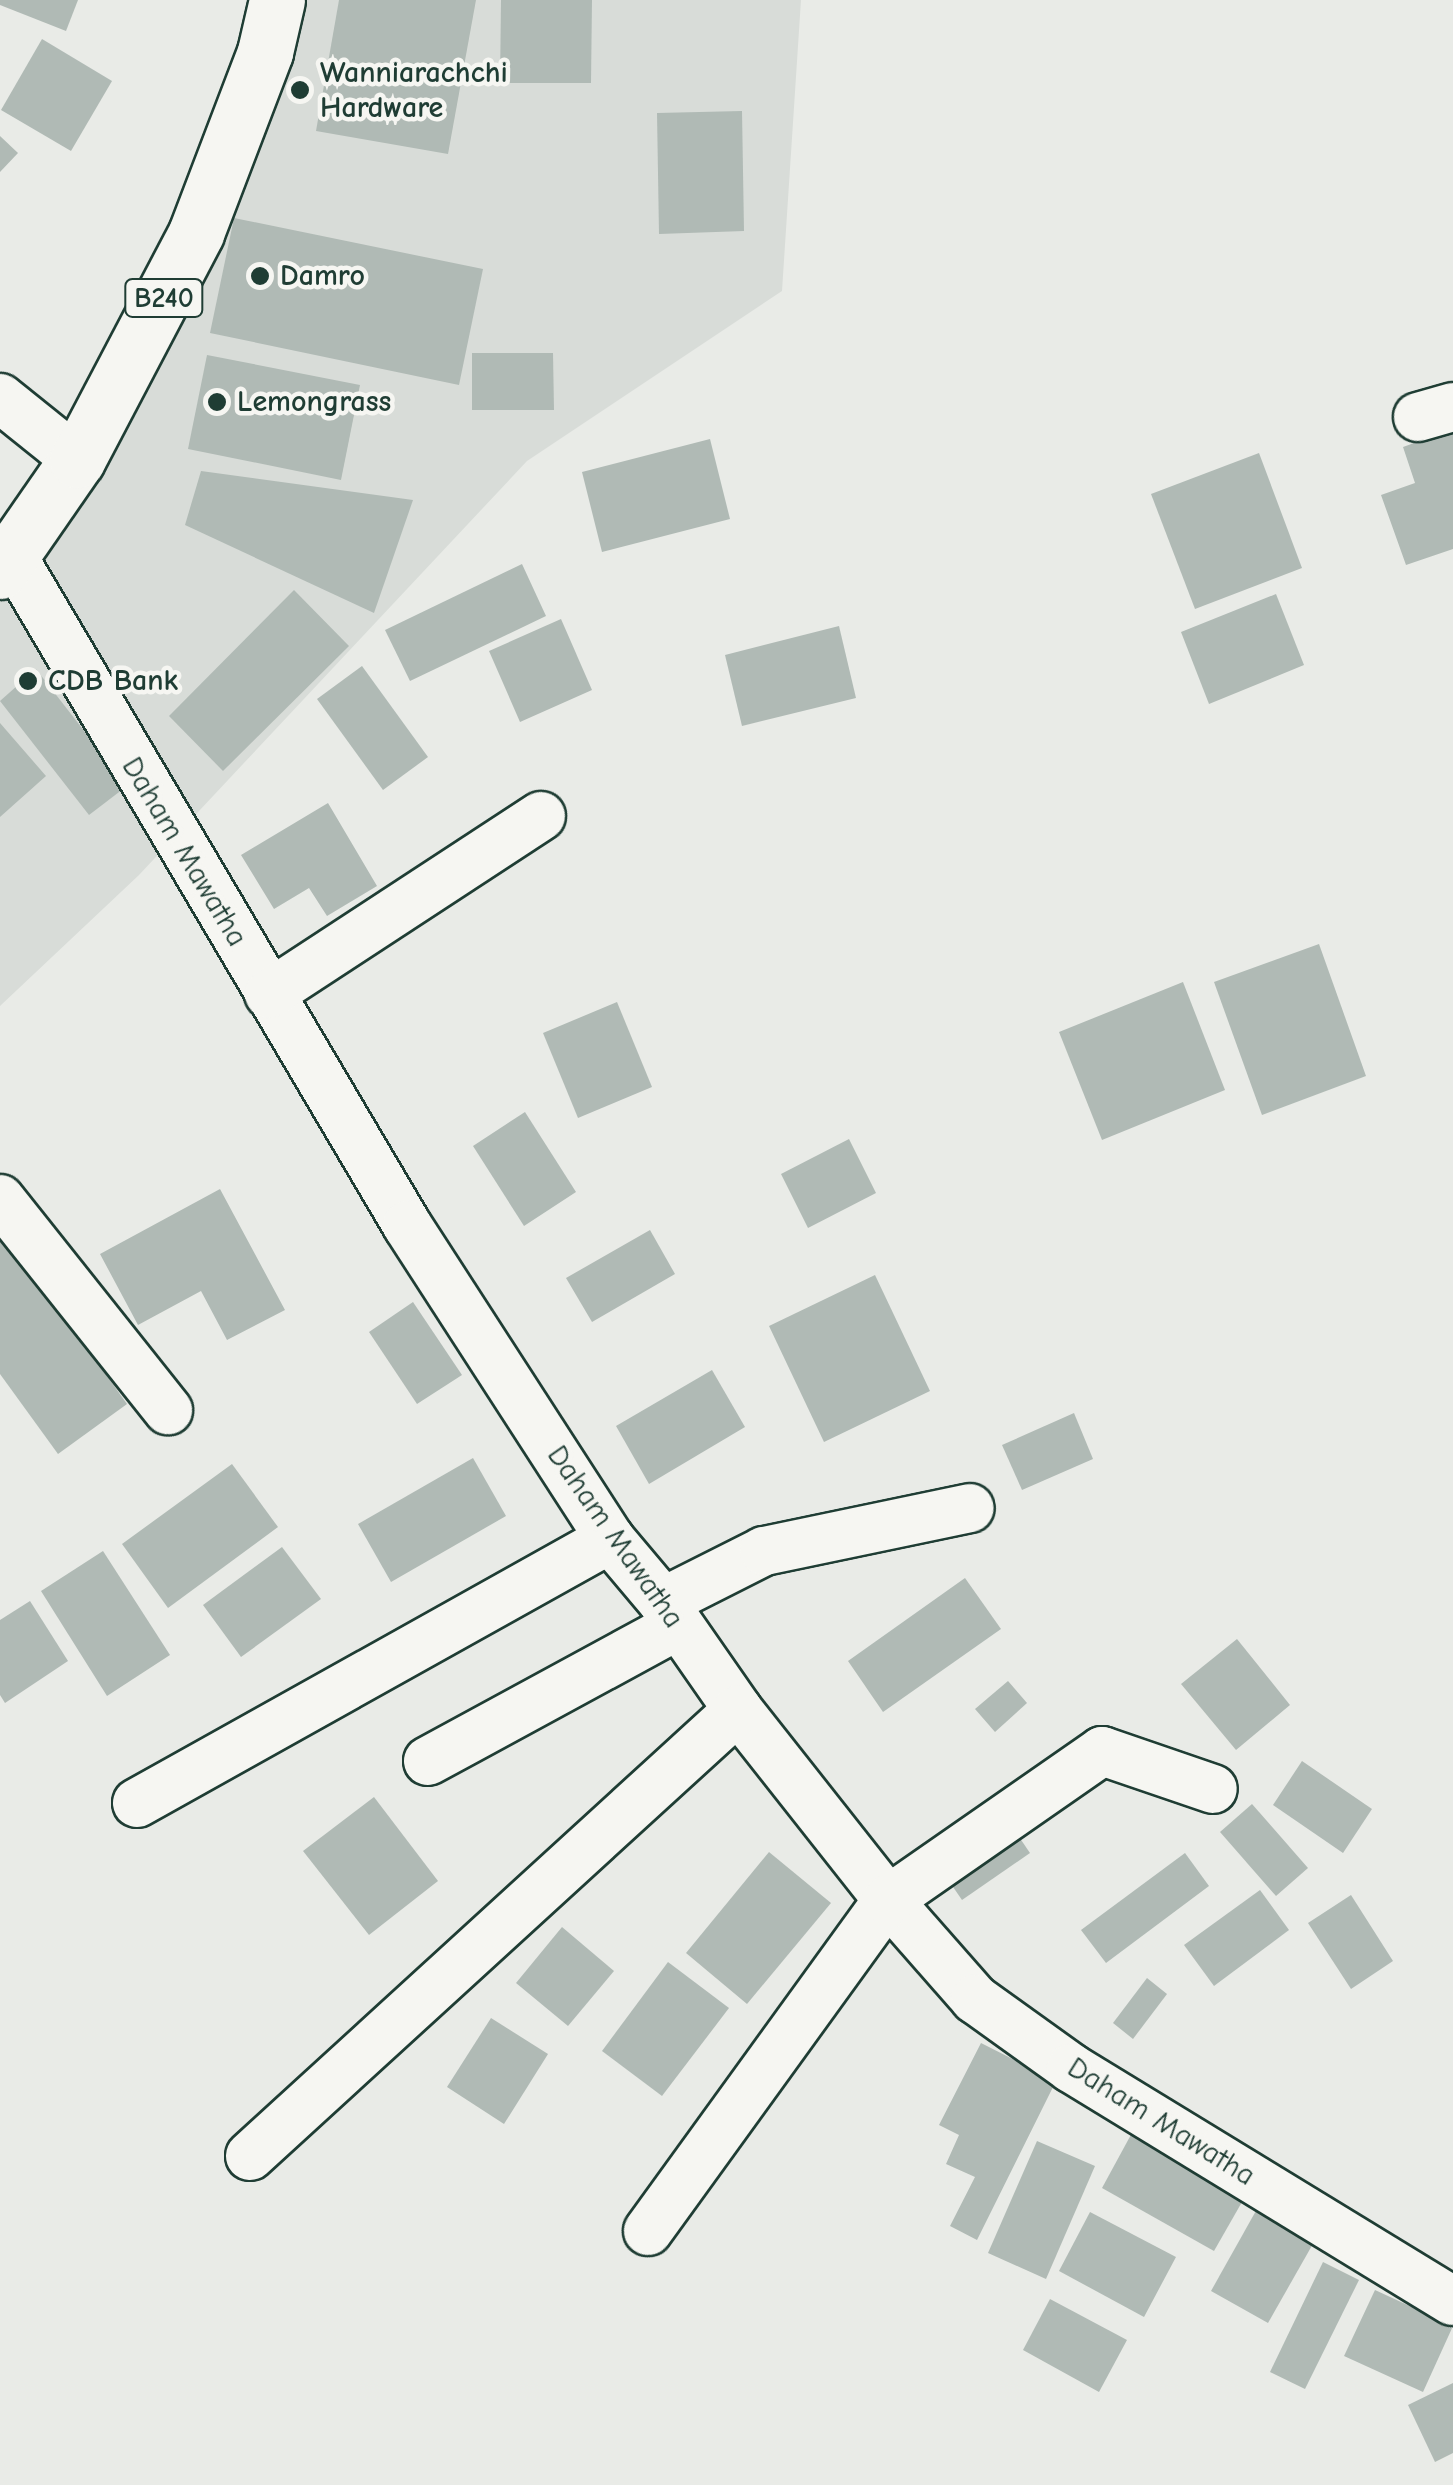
<!DOCTYPE html>
<style>
body{margin:0}
#map{position:relative;width:1453px;height:2485px;overflow:hidden;background:#e9ebe7;font-family:"Comic Neue",sans-serif}
div>[style]{position:absolute}
.built>*{inset:0;background:#d8dcd8}
.building>*{inset:0;background:#b0bab5}
.roads{filter:drop-shadow(2px 0 #1f3d34) drop-shadow(-2px 0 #1f3d34) drop-shadow(0 2px #1f3d34) drop-shadow(0 -2px #1f3d34)}
.street>*{height:48px;margin:-24px;padding:0 24px;transform-origin:24px;border-radius:24px;background:#f6f6f2}
.primary>*{height:55px;margin:-27.5px;padding:0 27.5px;transform-origin:27.5px;border-radius:27.5px;background:#f6f6f2}
.dots>*{width:28px;height:28px;translate:-50% -50%;box-sizing:border-box;border:5px solid #f6f6f2;border-radius:50%}
span{translate:-50% -50%;white-space:nowrap;text-align:center;line-height:1.15;-webkit-text-stroke:9px #f6f6f2;paint-order:stroke}
.shield-label span{padding:2px 8px;background:#f6f6f2;border:2px solid;border-radius:8px;-webkit-text-stroke-width:0}
.shield-label{font-size:28px;color:#1f3d34;font-weight:700}
.poi-label{font-size:30px;color:#1f3d34;font-weight:700}
.left{translate:0 -50%;text-align:left}
.street-label{font-size:30px;color:#1f3d34}
</style>
<div id="map">
<div class="built">
<div style="clip-path:polygon(299px 0,801px 0,782px 291px,527px 461px,139px 875px,0 1006px,0 600px,97px 472px)"></div>
</div>
<div class="building">
<div style="clip-path:polygon(0 0,78px 0,66px 31px,0 5px)"></div>
<div style="clip-path:polygon(339px 0,476px 0,448px 154px,316px 131px)"></div>
<div style="clip-path:polygon(501px 0,592px 0,591px 83px,500px 83px)"></div>
<div style="clip-path:polygon(42px 39px,112px 81px,71px 151px,1px 110px)"></div>
<div style="clip-path:polygon(742px 111px,744px 231px,659px 234px,657px 113px)"></div>
<div style="clip-path:polygon(0 136px,18px 153px,0 172px)"></div>
<div style="clip-path:polygon(234px 218px,483px 269px,459px 385px,210px 333px)"></div>
<div style="clip-path:polygon(472px 353px,553px 353px,554px 410px,472px 410px)"></div>
<div style="clip-path:polygon(207px 355px,360px 385px,341px 480px,188px 449px)"></div>
<div style="clip-path:polygon(1453px 429px,1453px 549px,1406px 565px,1381px 495px,1415px 483px,1403px 447px)"></div>
<div style="clip-path:polygon(710px 439px,730px 519px,602px 552px,582px 472px)"></div>
<div style="clip-path:polygon(1259px 453px,1302px 568px,1195px 609px,1151px 494px)"></div>
<div style="clip-path:polygon(201px 471px,413px 500px,374px 613px,185px 525px)"></div>
<div style="clip-path:polygon(522px 564px,546px 616px,410px 681px,385px 630px)"></div>
<div style="clip-path:polygon(294px 590px,349px 646px,223px 771px,169px 716px)"></div>
<div style="clip-path:polygon(1276px 594px,1304px 665px,1209px 704px,1181px 632px)"></div>
<div style="clip-path:polygon(561px 619px,592px 690px,520px 722px,489px 651px)"></div>
<div style="clip-path:polygon(839px 626px,856px 698px,742px 726px,725px 655px)"></div>
<div style="clip-path:polygon(362px 666px,428px 757px,383px 790px,317px 699px)"></div>
<div style="clip-path:polygon(36px 669px,127px 786px,89px 815px,0 701px)"></div>
<div style="clip-path:polygon(0 723px,46px 776px,0 817px)"></div>
<div style="clip-path:polygon(328px 803px,377px 886px,327px 916px,309px 888px,274px 909px,241px 855px)"></div>
<div style="clip-path:polygon(1319px 944px,1366px 1076px,1262px 1115px,1214px 982px)"></div>
<div style="clip-path:polygon(1183px 982px,1225px 1090px,1102px 1140px,1059px 1032px)"></div>
<div style="clip-path:polygon(617px 1002px,652px 1087px,578px 1118px,543px 1033px)"></div>
<div style="clip-path:polygon(525px 1112px,576px 1192px,524px 1226px,473px 1146px)"></div>
<div style="clip-path:polygon(849px 1139px,876px 1193px,808px 1228px,781px 1174px)"></div>
<div style="clip-path:polygon(220px 1189px,285px 1310px,227px 1340px,201px 1291px,138px 1325px,100px 1254px)"></div>
<div style="clip-path:polygon(0 1226px,127px 1404px,58px 1454px,0 1374px)"></div>
<div style="clip-path:polygon(650px 1230px,675px 1274px,592px 1322px,566px 1278px)"></div>
<div style="clip-path:polygon(875px 1275px,930px 1391px,824px 1442px,769px 1326px)"></div>
<div style="clip-path:polygon(413px 1302px,462px 1375px,417px 1404px,369px 1332px)"></div>
<div style="clip-path:polygon(712px 1370px,745px 1427px,649px 1484px,616px 1426px)"></div>
<div style="clip-path:polygon(1074px 1413px,1093px 1459px,1022px 1490px,1002px 1445px)"></div>
<div style="clip-path:polygon(473px 1458px,506px 1516px,391px 1582px,358px 1524px)"></div>
<div style="clip-path:polygon(232px 1464px,278px 1527px,168px 1608px,122px 1544px)"></div>
<div style="clip-path:polygon(282px 1547px,321px 1599px,241px 1657px,203px 1605px)"></div>
<div style="clip-path:polygon(103px 1551px,170px 1655px,107px 1696px,41px 1591px)"></div>
<div style="clip-path:polygon(965px 1578px,1001px 1629px,883px 1712px,848px 1661px)"></div>
<div style="clip-path:polygon(30px 1601px,68px 1661px,5px 1703px,0 1695px,0 1620px)"></div>
<div style="clip-path:polygon(1237px 1639px,1290px 1705px,1236px 1750px,1181px 1684px)"></div>
<div style="clip-path:polygon(1008px 1681px,1027px 1703px,995px 1732px,975px 1709px)"></div>
<div style="clip-path:polygon(1302px 1761px,1372px 1809px,1343px 1853px,1273px 1805px)"></div>
<div style="clip-path:polygon(374px 1797px,438px 1881px,369px 1935px,303px 1851px)"></div>
<div style="clip-path:polygon(1252px 1804px,1308px 1868px,1276px 1896px,1220px 1832px)"></div>
<div style="clip-path:polygon(1006px 1818px,1030px 1853px,962px 1900px,938px 1865px)"></div>
<div style="clip-path:polygon(769px 1852px,831px 1903px,747px 2004px,686px 1953px)"></div>
<div style="clip-path:polygon(1185px 1853px,1209px 1886px,1106px 1963px,1081px 1930px)"></div>
<div style="clip-path:polygon(1260px 1890px,1289px 1930px,1214px 1986px,1184px 1945px)"></div>
<div style="clip-path:polygon(1351px 1895px,1393px 1961px,1351px 1989px,1308px 1923px)"></div>
<div style="clip-path:polygon(562px 1927px,614px 1971px,568px 2026px,516px 1983px)"></div>
<div style="clip-path:polygon(668px 1962px,729px 2008px,662px 2096px,602px 2051px)"></div>
<div style="clip-path:polygon(1147px 1978px,1167px 1994px,1133px 2039px,1113px 2023px)"></div>
<div style="clip-path:polygon(491px 2018px,548px 2054px,504px 2124px,447px 2087px)"></div>
<div style="clip-path:polygon(981px 2043px,1056px 2081px,977px 2240px,950px 2226px,975px 2177px,946px 2164px,959px 2135px,939px 2125px)"></div>
<div style="clip-path:polygon(1133px 2131px,1246px 2195px,1214px 2251px,1102px 2188px)"></div>
<div style="clip-path:polygon(1037px 2141px,1095px 2166px,1046px 2279px,988px 2253px)"></div>
<div style="clip-path:polygon(1257px 2209px,1314px 2242px,1268px 2323px,1211px 2291px)"></div>
<div style="clip-path:polygon(1090px 2212px,1176px 2257px,1144px 2317px,1059px 2271px)"></div>
<div style="clip-path:polygon(1323px 2262px,1359px 2280px,1305px 2389px,1270px 2372px)"></div>
<div style="clip-path:polygon(1375px 2290px,1453px 2326px,1423px 2392px,1344px 2356px)"></div>
<div style="clip-path:polygon(1050px 2299px,1127px 2340px,1099px 2392px,1023px 2350px)"></div>
<div style="clip-path:polygon(1453px 2383px,1453px 2453px,1435px 2462px,1408px 2405px)"></div>
</div>
<div class="roads">
<div class="street">
<div style="left:0;top:398px;width:99px;rotate:38.8deg"></div>
<div style="left:1418px;top:417px;width:36px;rotate:-16deg"></div>
<div style="left:12px;top:556px;width:777px;rotate:59.44deg"></div>
<div style="left:407px;top:1225px;width:374px;rotate:57.1deg"></div>
<div style="left:610px;top:1539px;width:82px;rotate:49.9deg"></div>
<div style="left:663px;top:1602px;width:131px;rotate:55.2deg"></div>
<div style="left:738px;top:1710px;width:242px;rotate:51.7deg"></div>
<div style="left:888px;top:1900px;width:132px;rotate:48.7deg"></div>
<div style="left:975px;top:1999px;width:118px;rotate:35.7deg"></div>
<div style="left:1071px;top:2068px;width:447px;rotate:31.4deg"></div>
<div style="left:269px;top:994px;width:325px;rotate:-33.2deg"></div>
<div style="left:0;top:1199px;width:270px;rotate:51.5deg"></div>
<div style="left:663px;top:1602px;width:113px;rotate:-26.8deg"></div>
<div style="left:764px;top:1551px;width:210px;rotate:-11.8deg"></div>
<div style="left:428px;top:1761px;width:285px;rotate:-28.5deg"></div>
<div style="left:137px;top:1803px;width:542px;rotate:-29.17deg"></div>
<div style="left:250px;top:2156px;width:661px;rotate:-42.43deg"></div>
<div style="left:648px;top:2231px;width:409px;rotate:-54.1deg"></div>
<div style="left:888px;top:1900px;width:261px;rotate:-34.8deg"></div>
<div style="left:1102px;top:1751px;width:117px;rotate:18.9deg"></div>
</div>
<div class="primary">
<div style="left:0;top:571px;width:135px;rotate:-55.3deg"></div>
<div style="left:77px;top:460px;width:256px;rotate:-62.3deg"></div>
<div style="left:196px;top:233px;width:194px;rotate:-69.1deg"></div>
<div style="left:265px;top:52px;width:53px;rotate:-77deg"></div>
</div>
</div>
<div class="dots">
<div style="left:300px;top:90px;background:#1f3d34"></div>
<div style="left:260px;top:276px;background:#1f3d34"></div>
<div style="left:217px;top:402px;background:#1f3d34"></div>
<div style="left:28px;top:681px;background:#1f3d34"></div>
</div>
<div class="shield-label">
<span style="left:164px;top:298px">B240</span>
</div>
<div class="poi-label">
<span class="left" style="left:320px;top:90px">Wanniarachchi<br>Hardware</span>
<span class="left" style="left:280px;top:276px">Damro</span>
<span class="left" style="left:237px;top:402px">Lemongrass</span>
<span class="left" style="left:48px;top:681px">CDB Bank</span>
</div>
<div class="street-label">
<span style="left:184px;top:852px;rotate:59deg">Daham Mawatha</span>
<span style="left:615px;top:1537px;rotate:55deg">Daham Mawatha</span>
<span style="left:1161px;top:2122px;rotate:32deg">Daham Mawatha</span>
</div>
</div>
